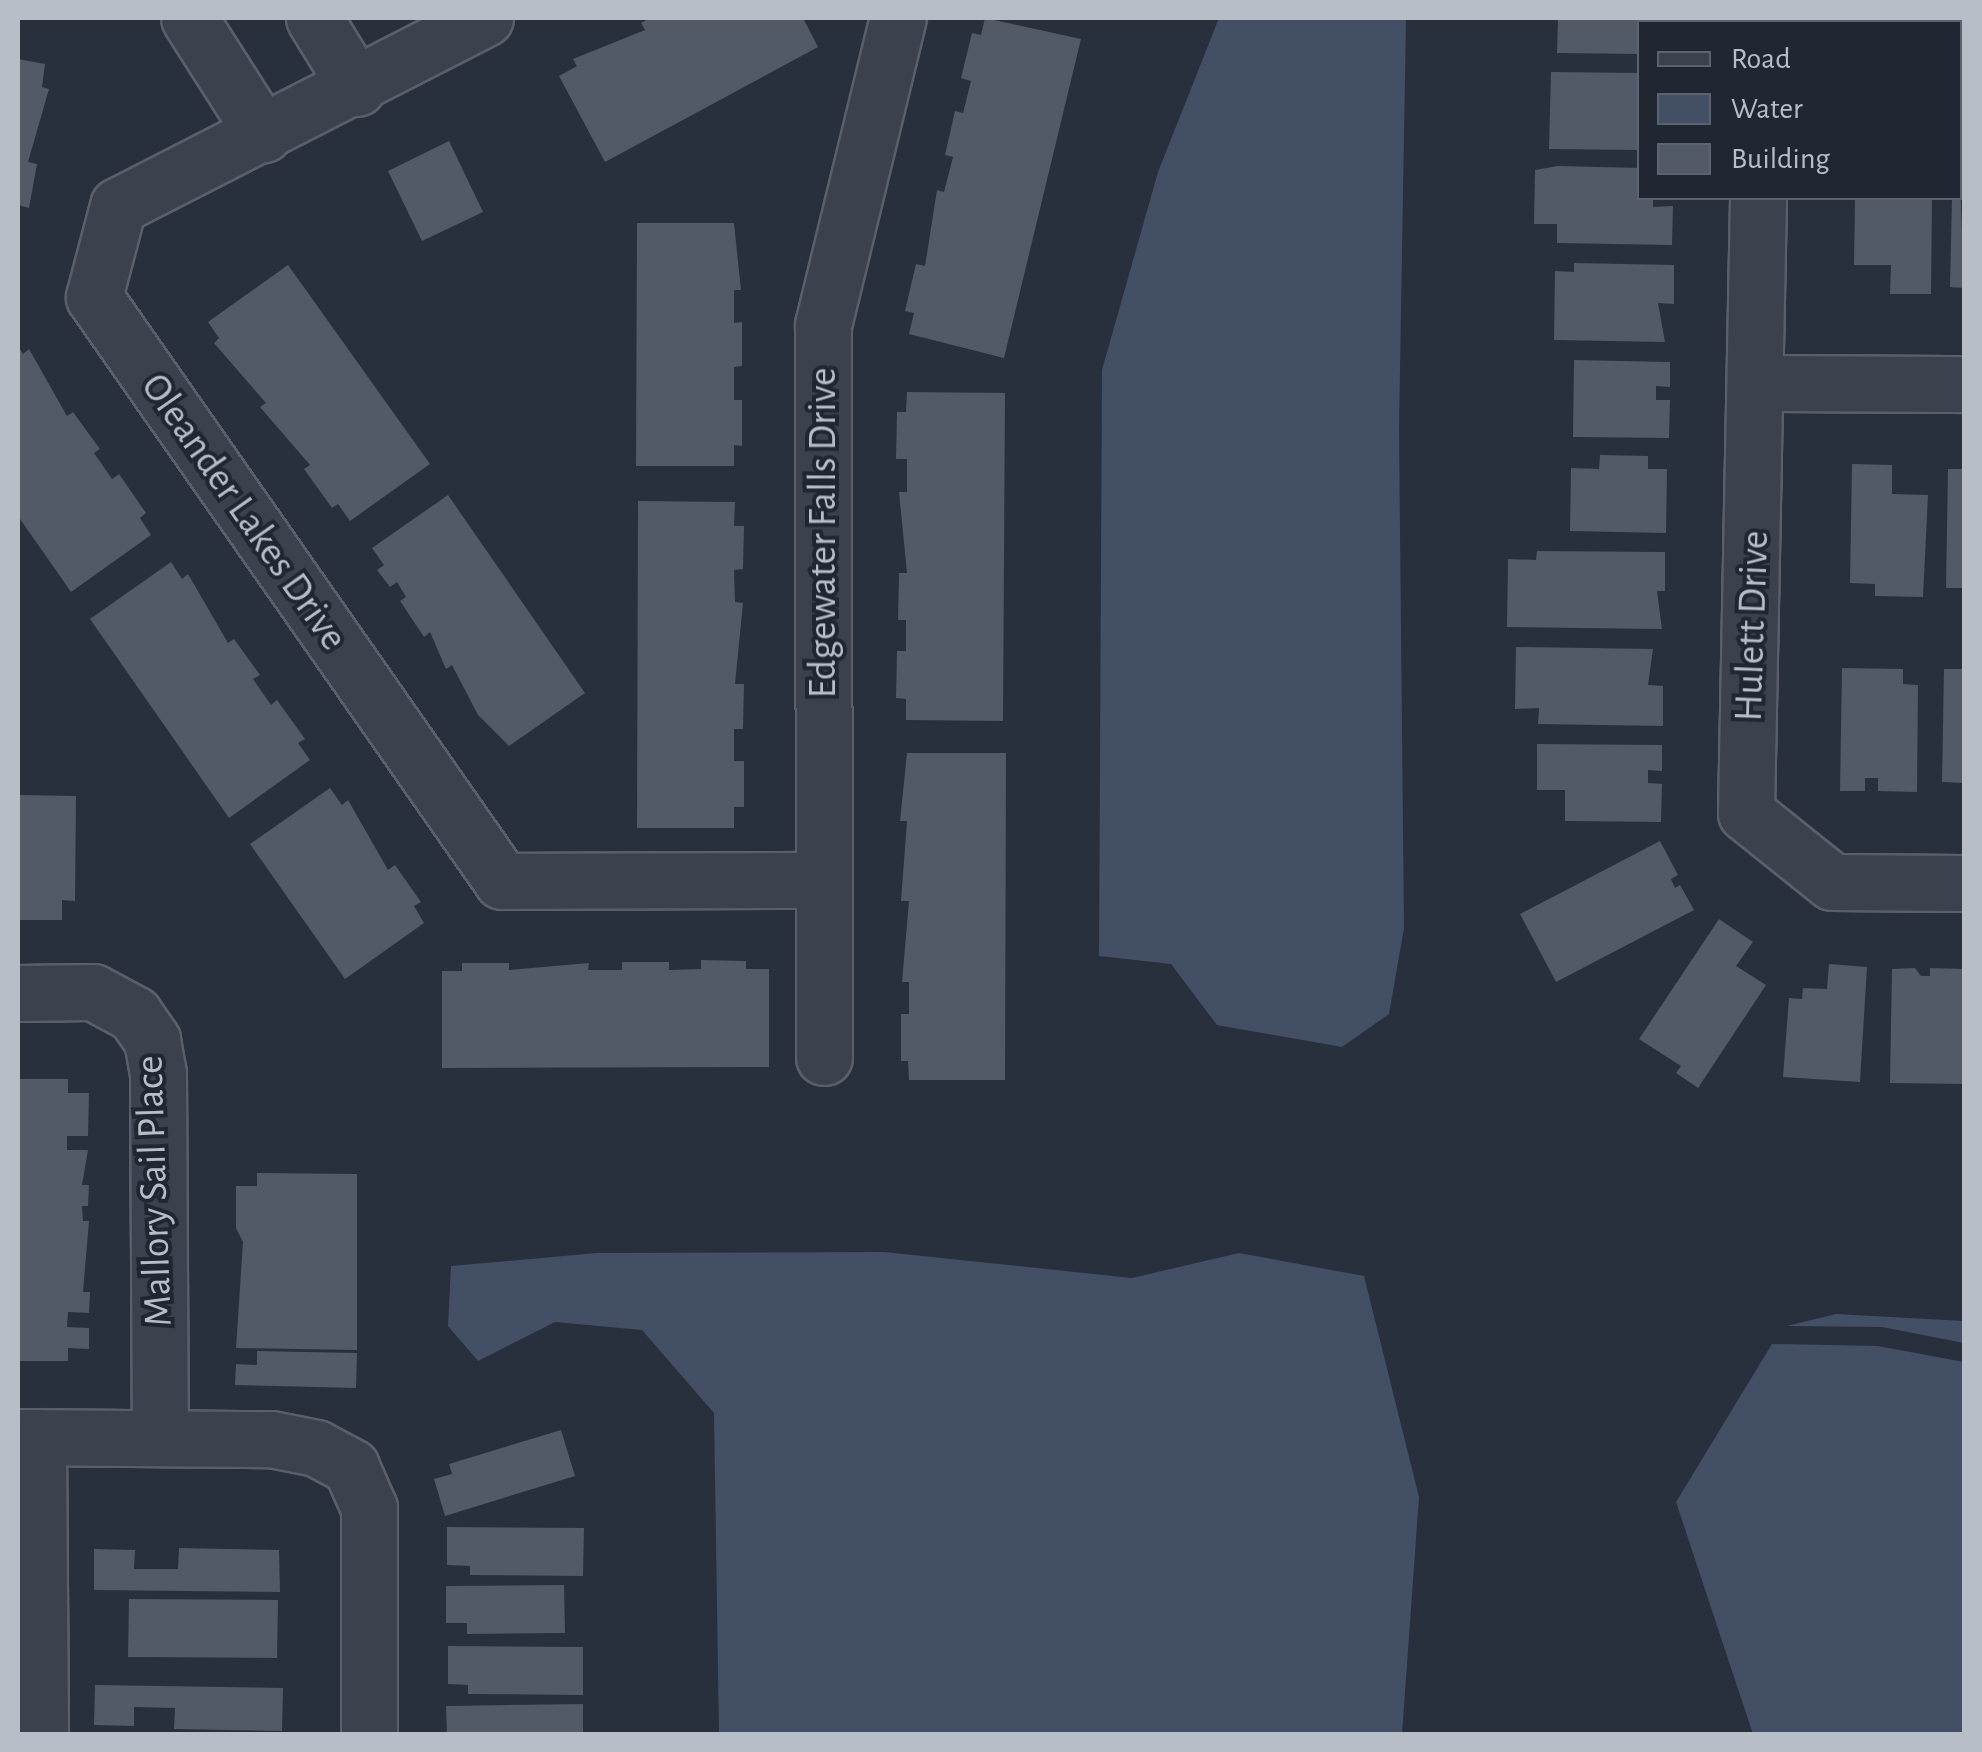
<!DOCTYPE html>
<style>
body{margin:0}
#map{position:relative;width:1982px;height:1752px;overflow:hidden;background:#28303d;font-family:"Alegreya Sans",sans-serif}
div>[style]{position:absolute}
.water>*{inset:0;background:#424f65}
.building>*{inset:0;background:#525967}
.roads{filter:drop-shadow(2px 0 #5a606b) drop-shadow(-2px 0 #5a606b) drop-shadow(0 2px #5a606b) drop-shadow(0 -2px #5a606b)}
.minor>*{height:55px;margin:-27.5px;padding:0 27.5px;transform-origin:27.5px;border-radius:27.5px;background:#3c424d}
span{translate:-50% -50%;white-space:nowrap;text-align:center;line-height:1.15;-webkit-text-stroke:8px #212732;paint-order:stroke}
.street-label{font-size:40px;color:#b8bec8}
.frame{position:absolute;inset:0;border:20px solid #b8bec8;pointer-events:none}
.legend{position:absolute;left:1637px;top:20px;width:325px;height:180px;box-sizing:border-box;background:#212732;border:2px solid #5d636e;margin:0;padding:12px 18px;list-style:none;font-size:30px;color:#b8bec8}
.legend li{display:flex;align-items:center;gap:20px;height:50px}
.legend b{width:50px;border:2px solid #5d636e}
</style>
<div id="map">
<div class="water">
<div style="clip-path:polygon(1219px 18px,1406px 18px,1399px 429px,1404px 928px,1389px 1014px,1342px 1047px,1217px 1025px,1171px 964px,1099px 956px,1102px 370px,1158px 172px)"></div>
<div style="clip-path:polygon(884px 1252px,1132px 1278px,1239px 1253px,1364px 1276px,1419px 1497px,1402px 1734px,719px 1734px,714px 1413px,642px 1330px,555px 1322px,478px 1361px,448px 1326px,451px 1266px,597px 1253px)"></div>
<div style="clip-path:polygon(1836px 1314px,1964px 1321px,1964px 1343px,1882px 1327px,1787px 1326px)"></div>
<div style="clip-path:polygon(1772px 1344px,1878px 1346px,1964px 1362px,1964px 1734px,1753px 1734px,1676px 1502px)"></div>
</div>
<div class="building">
<div style="clip-path:polygon(650px 18px,803px 18px,818px 47px,605px 162px,559px 76px,577px 66px,573px 59px,645px 30px,641px 23px)"></div>
<div style="clip-path:polygon(985px 18px,1081px 39px,1004px 358px,909px 334px,914px 313px,905px 311px,916px 264px,925px 266px,937px 190px,944px 192px,953px 157px,945px 155px,955px 111px,963px 113px,971px 81px,961px 78px,972px 33px,981px 35px)"></div>
<div style="clip-path:polygon(1558px 18px,1648px 18px,1648px 22px,1640px 22px,1640px 54px,1557px 53px)"></div>
<div style="clip-path:polygon(1860px 18px,1935px 18px,1935px 22px,1860px 22px)"></div>
<div style="clip-path:polygon(1954px 18px,1964px 18px,1964px 78px,1960px 78px)"></div>
<div style="clip-path:polygon(18px 59px,45px 64px,42px 87px,49px 89px,28px 162px,37px 164px,29px 208px,18px 205px)"></div>
<div style="clip-path:polygon(1551px 72px,1640px 73px,1640px 150px,1549px 149px)"></div>
<div style="clip-path:polygon(449px 141px,483px 212px,422px 241px,388px 171px)"></div>
<div style="clip-path:polygon(1558px 166px,1640px 168px,1640px 198px,1653px 198px,1653px 207px,1673px 206px,1672px 245px,1557px 243px,1557px 224px,1534px 224px,1535px 170px)"></div>
<div style="clip-path:polygon(1960px 174px,1964px 288px,1950px 287px,1952px 198px,1960px 198px)"></div>
<div style="clip-path:polygon(1855px 198px,1932px 198px,1931px 294px,1890px 294px,1891px 265px,1854px 265px)"></div>
<div style="clip-path:polygon(637px 223px,734px 223px,741px 290px,734px 290px,734px 323px,742px 322px,742px 366px,734px 367px,734px 400px,742px 400px,742px 446px,734px 445px,734px 466px,636px 466px)"></div>
<div style="clip-path:polygon(1574px 263px,1674px 265px,1674px 304px,1658px 303px,1665px 342px,1554px 340px,1555px 271px,1574px 272px)"></div>
<div style="clip-path:polygon(288px 265px,430px 464px,350px 521px,338px 504px,332px 508px,304px 469px,310px 465px,260px 407px,266px 403px,214px 343px,219px 338px,208px 322px)"></div>
<div style="clip-path:polygon(18px 346px,23px 354px,29px 349px,67px 416px,73px 412px,100px 449px,94px 453px,112px 479px,119px 474px,146px 513px,140px 518px,151px 535px,71px 592px,18px 516px)"></div>
<div style="clip-path:polygon(1574px 360px,1670px 362px,1670px 387px,1656px 386px,1656px 400px,1670px 400px,1669px 438px,1573px 437px)"></div>
<div style="clip-path:polygon(907px 392px,1005px 393px,1003px 721px,906px 720px,906px 699px,896px 698px,897px 651px,906px 651px,906px 620px,898px 620px,899px 573px,907px 573px,899px 492px,907px 492px,907px 459px,896px 459px,897px 412px,906px 412px)"></div>
<div style="clip-path:polygon(1600px 455px,1648px 456px,1648px 469px,1667px 469px,1666px 533px,1570px 531px,1571px 468px,1599px 469px)"></div>
<div style="clip-path:polygon(1852px 464px,1892px 465px,1892px 494px,1928px 495px,1923px 597px,1875px 596px,1875px 584px,1850px 583px)"></div>
<div style="clip-path:polygon(1948px 469px,1964px 469px,1964px 588px,1946px 588px)"></div>
<div style="clip-path:polygon(448px 495px,585px 693px,509px 746px,478px 715px,452px 665px,446px 669px,430px 632px,424px 637px,400px 601px,406px 597px,397px 582px,390px 587px,377px 570px,384px 565px,372px 548px)"></div>
<div style="clip-path:polygon(638px 501px,735px 502px,734px 526px,744px 526px,743px 569px,734px 570px,735px 602px,743px 603px,735px 684px,744px 684px,743px 729px,734px 729px,734px 761px,744px 761px,744px 807px,734px 807px,734px 828px,637px 828px)"></div>
<div style="clip-path:polygon(1537px 551px,1665px 552px,1665px 591px,1657px 591px,1662px 629px,1507px 627px,1508px 559px,1536px 560px)"></div>
<div style="clip-path:polygon(171px 562px,182px 579px,188px 574px,228px 643px,234px 639px,260px 675px,253px 679px,271px 705px,277px 700px,305px 739px,298px 743px,310px 760px,229px 818px,90px 619px)"></div>
<div style="clip-path:polygon(1516px 647px,1653px 649px,1648px 685px,1663px 686px,1663px 726px,1538px 724px,1539px 708px,1515px 709px)"></div>
<div style="clip-path:polygon(1842px 668px,1903px 669px,1903px 684px,1918px 685px,1917px 792px,1878px 791px,1878px 778px,1865px 778px,1865px 791px,1840px 791px)"></div>
<div style="clip-path:polygon(1944px 669px,1964px 669px,1964px 783px,1942px 782px)"></div>
<div style="clip-path:polygon(1537px 744px,1662px 745px,1662px 771px,1648px 770px,1648px 783px,1662px 784px,1661px 822px,1565px 821px,1565px 790px,1537px 790px)"></div>
<div style="clip-path:polygon(907px 753px,1006px 753px,1005px 1080px,909px 1080px,908px 1061px,901px 1061px,901px 1014px,909px 1014px,909px 982px,902px 982px,909px 901px,901px 901px,907px 821px,900px 821px)"></div>
<div style="clip-path:polygon(330px 788px,342px 805px,348px 800px,388px 870px,395px 865px,421px 902px,414px 906px,424px 923px,345px 979px,250px 844px)"></div>
<div style="clip-path:polygon(18px 795px,76px 796px,75px 901px,62px 900px,62px 920px,18px 920px)"></div>
<div style="clip-path:polygon(1660px 841px,1678px 875px,1671px 879px,1675px 888px,1680px 885px,1694px 910px,1556px 982px,1520px 914px)"></div>
<div style="clip-path:polygon(1719px 919px,1753px 942px,1736px 966px,1766px 985px,1698px 1088px,1676px 1073px,1681px 1066px,1639px 1039px)"></div>
<div style="clip-path:polygon(701px 960px,746px 961px,746px 969px,769px 969px,769px 1067px,442px 1068px,442px 971px,462px 971px,462px 963px,509px 963px,509px 970px,589px 963px,588px 970px,622px 970px,622px 962px,669px 962px,669px 970px,701px 969px)"></div>
<div style="clip-path:polygon(1829px 964px,1867px 967px,1860px 1082px,1783px 1077px,1789px 998px,1802px 999px,1803px 988px,1827px 989px)"></div>
<div style="clip-path:polygon(1915px 968px,1921px 976px,1930px 976px,1930px 968px,1964px 969px,1964px 1084px,1890px 1083px,1892px 969px)"></div>
<div style="clip-path:polygon(18px 1079px,68px 1079px,68px 1093px,89px 1093px,88px 1136px,67px 1136px,67px 1150px,88px 1150px,82px 1185px,89px 1185px,88px 1206px,82px 1206px,83px 1221px,89px 1221px,83px 1292px,90px 1292px,89px 1313px,68px 1312px,67px 1327px,89px 1328px,89px 1349px,68px 1348px,68px 1361px,18px 1361px)"></div>
<div style="clip-path:polygon(257px 1173px,357px 1174px,357px 1350px,236px 1348px,243px 1242px,236px 1228px,236px 1186px,257px 1186px)"></div>
<div style="clip-path:polygon(257px 1351px,357px 1353px,356px 1388px,235px 1385px,236px 1364px,257px 1365px)"></div>
<div style="clip-path:polygon(561px 1430px,575px 1476px,445px 1516px,434px 1479px,452px 1474px,449px 1464px)"></div>
<div style="clip-path:polygon(447px 1527px,584px 1528px,583px 1576px,470px 1575px,470px 1566px,447px 1565px)"></div>
<div style="clip-path:polygon(179px 1548px,279px 1550px,280px 1592px,94px 1590px,94px 1549px,135px 1550px,134px 1569px,178px 1569px)"></div>
<div style="clip-path:polygon(564px 1585px,565px 1633px,467px 1634px,467px 1623px,446px 1623px,446px 1586px)"></div>
<div style="clip-path:polygon(129px 1599px,278px 1600px,277px 1658px,128px 1657px)"></div>
<div style="clip-path:polygon(448px 1646px,583px 1647px,583px 1695px,468px 1694px,468px 1685px,448px 1684px)"></div>
<div style="clip-path:polygon(95px 1685px,283px 1688px,282px 1731px,174px 1729px,175px 1708px,134px 1707px,134px 1726px,94px 1725px)"></div>
<div style="clip-path:polygon(583px 1704px,583px 1734px,447px 1734px,446px 1706px)"></div>
</div>
<div class="roads">
<div class="minor">
<div style="left:189px;top:18px;width:138px;rotate:57.5deg"></div>
<div style="left:314px;top:18px;width:82px;rotate:58.4deg"></div>
<div style="left:485px;top:18px;width:412px;rotate:152.9deg"></div>
<div style="left:118px;top:206px;width:94px;rotate:104.8deg"></div>
<div style="left:94px;top:297px;width:712px;rotate:55.06deg"></div>
<div style="left:502px;top:881px;width:320px;rotate:-0.2deg"></div>
<div style="left:1757px;top:18px;width:4px;rotate:90deg"></div>
<div style="left:1758px;top:198px;width:615px;rotate:91.12deg"></div>
<div style="left:1746px;top:813px;width:110px;rotate:38.7deg"></div>
<div style="left:1832px;top:882px;width:132px;rotate:0.4deg"></div>
<div style="left:1759px;top:383px;width:205px;rotate:0.3deg"></div>
<div style="left:18px;top:993px;width:75px;rotate:-0.8deg"></div>
<div style="left:93px;top:992px;width:47px;rotate:28.2deg"></div>
<div style="left:134px;top:1014px;width:32px;rotate:55deg"></div>
<div style="left:152px;top:1040px;width:34px;rotate:80deg"></div>
<div style="left:158px;top:1073px;width:361px;rotate:89.7deg"></div>
<div style="left:824px;top:1057px;width:732px;rotate:-90.08deg"></div>
<div style="left:823px;top:325px;width:316px;rotate:-76.3deg"></div>
<div style="left:18px;top:1437px;width:253px;rotate:0.5deg"></div>
<div style="left:271px;top:1439px;width:46px;rotate:11.3deg"></div>
<div style="left:316px;top:1448px;width:40px;rotate:28deg"></div>
<div style="left:351px;top:1467px;width:45px;rotate:66.3deg"></div>
<div style="left:369px;top:1508px;width:226px;rotate:90deg"></div>
<div style="left:38px;top:1437px;width:297px;rotate:89.6deg"></div>
</div>
</div>
<div class="street-label">
<span style="left:244px;top:512px;rotate:55deg">Oleander Lakes Drive</span>
<span style="left:823px;top:533px;rotate:-90deg">Edgewater Falls Drive</span>
<span style="left:1752px;top:626px;rotate:-88deg">Hulett Drive</span>
<span style="left:154px;top:1191px;rotate:-92deg">Mallory Sail Place</span>
</div>
<div class="frame"></div>
<ul class="legend">
<li><b style="height:12px;background:#3c424d"></b>Road</li>
<li><b style="height:28px;background:#424f65"></b>Water</li>
<li><b style="height:28px;background:#525967"></b>Building</li>
</ul>
</div>
